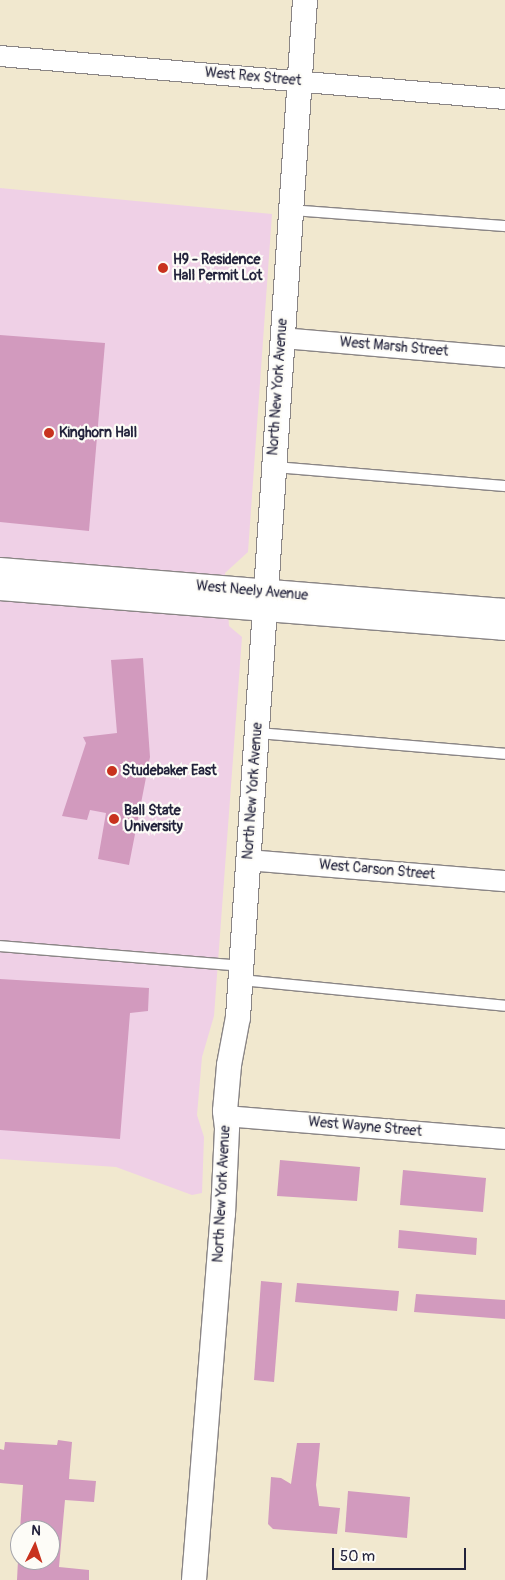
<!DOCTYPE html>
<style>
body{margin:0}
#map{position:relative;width:505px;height:1580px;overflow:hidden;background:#f1e8cf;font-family:Pangolin,sans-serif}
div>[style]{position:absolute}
.built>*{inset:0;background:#efd0e6}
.building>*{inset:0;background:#d29abe}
.roads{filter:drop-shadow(1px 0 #8a8585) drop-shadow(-1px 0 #8a8585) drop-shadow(0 1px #8a8585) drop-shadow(0 -1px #8a8585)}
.service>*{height:10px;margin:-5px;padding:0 5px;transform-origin:5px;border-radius:5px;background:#fff}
.minor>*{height:20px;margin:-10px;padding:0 10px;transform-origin:10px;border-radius:10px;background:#fff}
.tertiary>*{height:24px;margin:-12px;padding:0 12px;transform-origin:12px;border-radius:12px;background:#fff}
.dots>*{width:14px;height:14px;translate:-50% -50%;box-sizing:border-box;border:2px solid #fdfcf7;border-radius:50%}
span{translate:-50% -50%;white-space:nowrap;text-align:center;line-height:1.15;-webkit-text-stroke:4.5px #fdfcf7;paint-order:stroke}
.street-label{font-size:14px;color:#22223b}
.poi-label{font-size:14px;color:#22223b;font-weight:700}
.left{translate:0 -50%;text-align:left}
.north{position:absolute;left:10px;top:1520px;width:50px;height:50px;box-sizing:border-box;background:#fdfcf7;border:1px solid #a5a5ac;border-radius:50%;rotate:4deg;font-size:14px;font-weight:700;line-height:20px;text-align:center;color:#22223b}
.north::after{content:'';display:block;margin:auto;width:18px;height:22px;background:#c8321e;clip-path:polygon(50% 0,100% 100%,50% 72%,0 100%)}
.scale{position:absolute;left:332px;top:1548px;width:134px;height:22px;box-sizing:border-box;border:2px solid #22223b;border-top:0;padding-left:6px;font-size:15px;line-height:18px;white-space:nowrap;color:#22223b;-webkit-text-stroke:4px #fdfcf7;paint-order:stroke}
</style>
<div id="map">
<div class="built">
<div style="clip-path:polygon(0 188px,272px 214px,248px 552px,225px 573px,229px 626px,242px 637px,214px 1016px,202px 1057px,197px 1115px,204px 1137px,202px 1193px,192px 1195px,116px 1167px,0 1159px)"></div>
</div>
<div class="building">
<div style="clip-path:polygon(0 335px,105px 343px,89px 531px,0 522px)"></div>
<div style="clip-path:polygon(143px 658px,150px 757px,129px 865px,98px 859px,106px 813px,90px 810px,87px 820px,62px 816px,86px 743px,83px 737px,117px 733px,111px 660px)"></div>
<div style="clip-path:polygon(0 979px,149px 988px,148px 1011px,130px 1013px,120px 1139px,0 1130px)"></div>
<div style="clip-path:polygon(280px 1160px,360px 1167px,357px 1201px,277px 1196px)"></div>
<div style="clip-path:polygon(403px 1170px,486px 1178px,483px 1212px,400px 1205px)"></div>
<div style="clip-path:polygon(399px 1230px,477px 1238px,476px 1255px,398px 1248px)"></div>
<div style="clip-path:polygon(261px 1281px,282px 1283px,274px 1382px,254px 1380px)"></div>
<div style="clip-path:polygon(297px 1283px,399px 1291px,397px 1311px,295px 1302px)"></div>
<div style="clip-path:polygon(416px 1294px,505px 1300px,505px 1319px,414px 1312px)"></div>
<div style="clip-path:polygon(58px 1440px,72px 1442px,69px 1479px,96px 1481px,94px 1502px,65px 1500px,59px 1567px,89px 1570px,89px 1580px,17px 1580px,18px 1560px,50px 1560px,50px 1530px,20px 1530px,23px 1485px,0 1483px,0 1449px,4px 1450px,5px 1442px,57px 1445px)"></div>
<div style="clip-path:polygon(297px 1443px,320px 1443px,316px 1485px,319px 1506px,340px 1508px,337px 1534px,273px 1529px,268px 1524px,271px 1477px,281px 1478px,291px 1484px)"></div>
<div style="clip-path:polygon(348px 1491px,410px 1497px,407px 1538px,345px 1532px)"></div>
</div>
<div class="roads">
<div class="service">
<div style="left:291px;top:210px;width:215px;rotate:4.3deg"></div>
<div style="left:274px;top:467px;width:232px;rotate:4.7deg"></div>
<div style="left:257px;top:733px;width:249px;rotate:4.8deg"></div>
<div style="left:0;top:946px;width:242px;rotate:4.7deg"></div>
<div style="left:241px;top:980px;width:265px;rotate:5.6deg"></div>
</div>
<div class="minor">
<div style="left:0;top:56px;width:507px;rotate:4.87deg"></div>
<div style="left:282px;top:338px;width:224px;rotate:4.9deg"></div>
<div style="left:248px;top:860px;width:258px;rotate:4.7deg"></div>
<div style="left:226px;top:1116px;width:280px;rotate:4.7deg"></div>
</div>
<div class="tertiary">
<div style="left:0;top:570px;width:507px;rotate:4.64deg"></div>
<div style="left:0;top:588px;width:507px;rotate:4.53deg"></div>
<div style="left:194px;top:1580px;width:367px;rotate:-85.5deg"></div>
<div style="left:223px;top:1214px;width:86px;rotate:-87.3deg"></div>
<div style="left:227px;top:1128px;width:17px;rotate:-97deg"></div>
<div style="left:225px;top:1111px;width:46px;rotate:-85deg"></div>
<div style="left:229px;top:1065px;width:49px;rotate:-79.4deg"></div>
<div style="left:238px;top:1017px;width:1019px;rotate:-86.23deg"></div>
</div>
</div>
<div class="dots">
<div style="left:163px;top:268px;background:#c8321e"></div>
<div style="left:49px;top:433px;background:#c8321e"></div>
<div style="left:112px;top:771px;background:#c8321e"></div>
<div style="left:114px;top:819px;background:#c8321e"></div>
</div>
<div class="street-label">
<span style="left:253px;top:77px;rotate:5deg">West Rex Street</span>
<span style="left:394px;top:347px;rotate:5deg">West Marsh Street</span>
<span style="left:278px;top:387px;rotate:-86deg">North New York Avenue</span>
<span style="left:252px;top:591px;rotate:5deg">West Neely Avenue</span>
<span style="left:253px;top:791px;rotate:-86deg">North New York Avenue</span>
<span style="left:377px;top:870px;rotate:5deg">West Carson Street</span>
<span style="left:365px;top:1127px;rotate:5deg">West Wayne Street</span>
<span style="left:222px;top:1194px;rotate:-87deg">North New York Avenue</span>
</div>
<div class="poi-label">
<span class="left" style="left:173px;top:268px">H9 - Residence<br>Hall Permit Lot</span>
<span class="left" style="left:59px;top:433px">Kinghorn Hall</span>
<span class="left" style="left:122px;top:771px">Studebaker East</span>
<span class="left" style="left:124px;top:819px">Ball State<br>University</span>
</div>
<div class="north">N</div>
<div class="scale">50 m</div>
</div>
